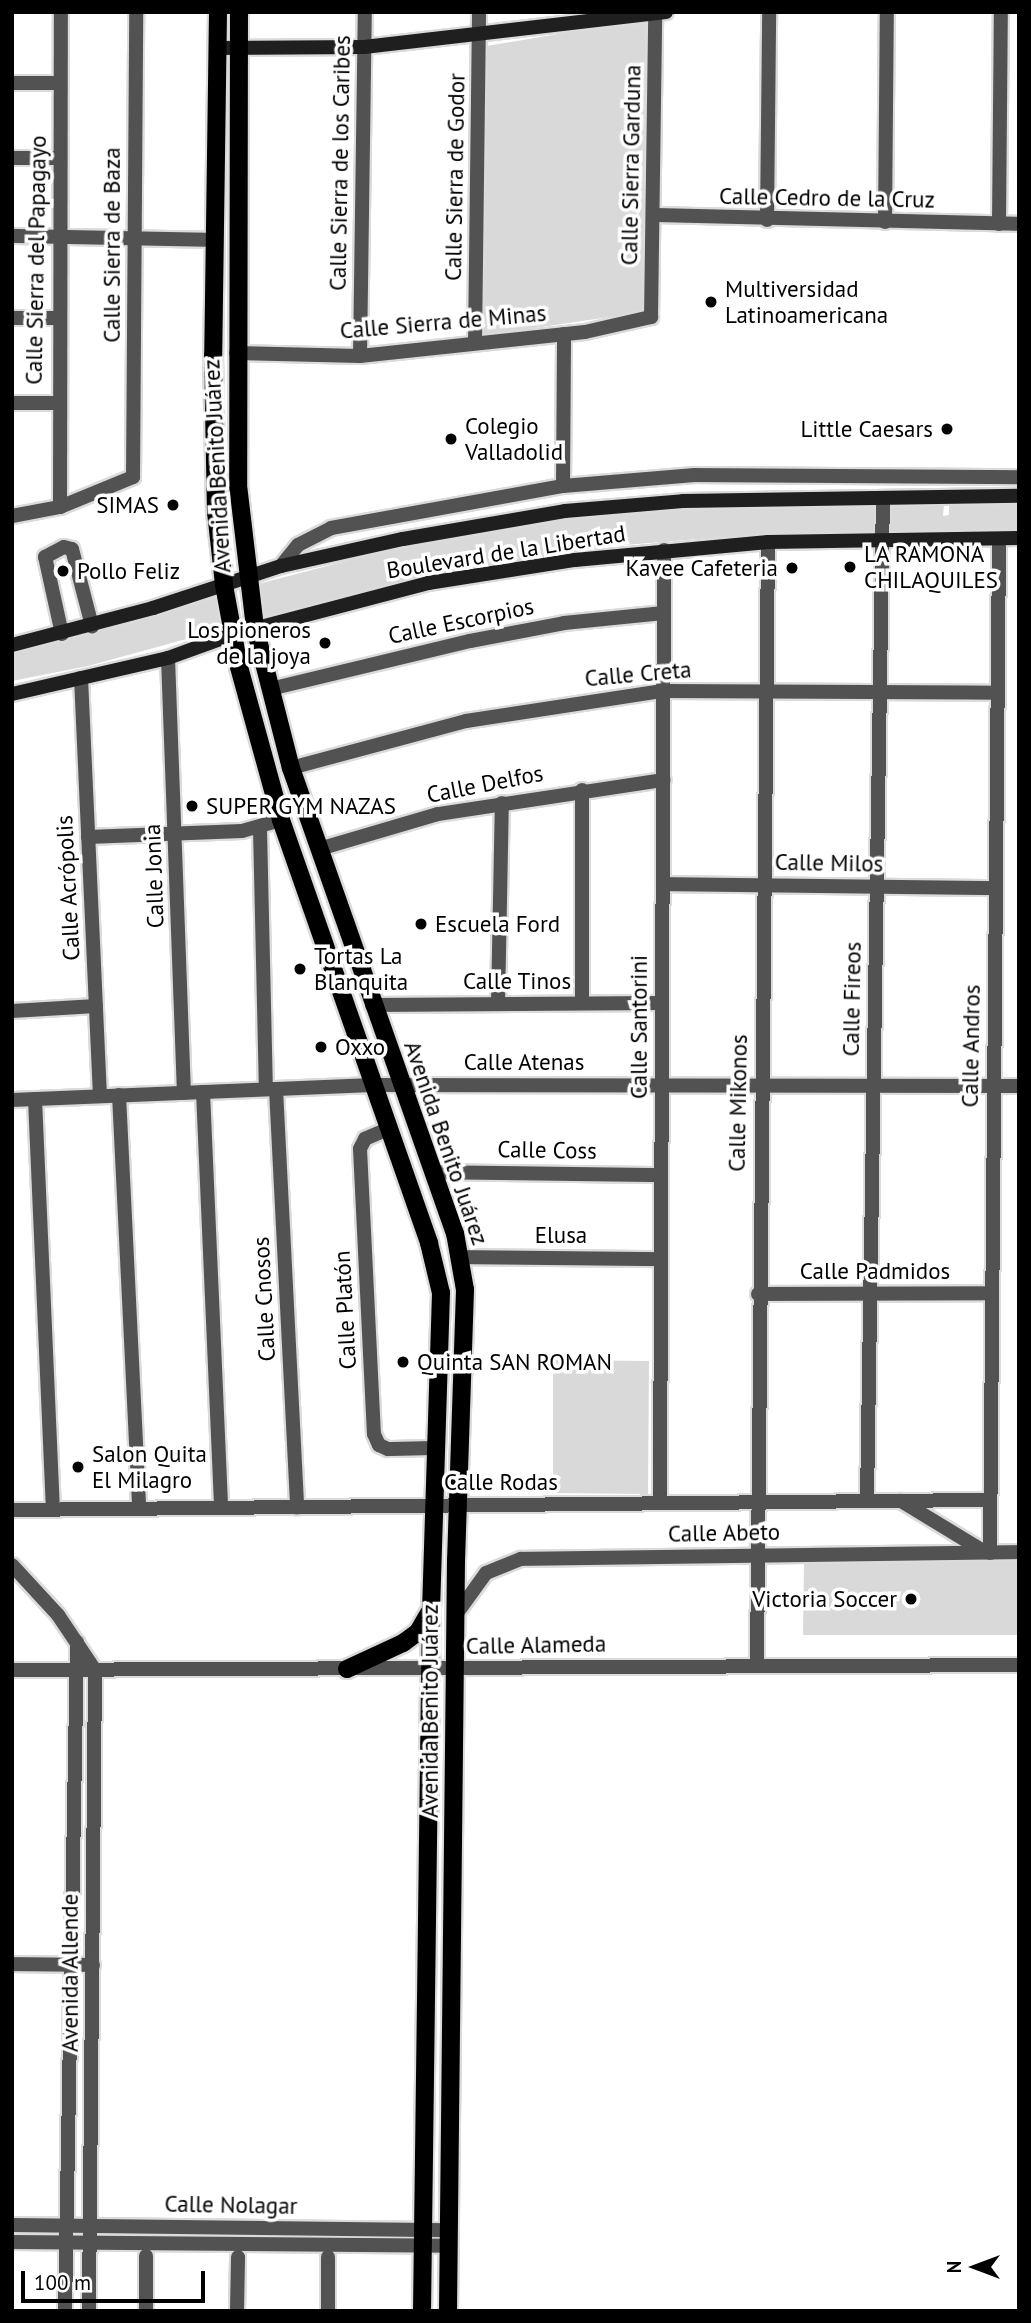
<!DOCTYPE html>
<meta charset="utf-8">
<style>
body{margin:0}
#map{position:relative;width:1031px;height:2323px;overflow:hidden;background:#fff;font-family:"PT Sans",sans-serif}
div>[style]{position:absolute}
.green>*{inset:0;background:#d9d9d9}
.roads{filter:drop-shadow(2px 0 #dbdbdb) drop-shadow(-2px 0 #dbdbdb) drop-shadow(0 2px #dbdbdb) drop-shadow(0 -2px #dbdbdb)}
.street>*{height:14px;margin:-7px;padding:0 7px;transform-origin:7px;border-radius:7px;background:#525252}
.secondary>*{height:14px;margin:-7px;padding:0 7px;transform-origin:7px;border-radius:7px;background:#1f1f1f}
.primary>*{height:18px;margin:-9px;padding:0 9px;transform-origin:9px;border-radius:9px;background:#000}
.dots>*{width:19px;height:19px;translate:-50% -50%;box-sizing:border-box;border:4px solid #fff;border-radius:50%}
span{translate:-50% -50%;white-space:nowrap;text-align:center;line-height:1.15;-webkit-text-stroke:7px #fff;paint-order:stroke}
.street-label{font-size:23px;color:#000}
.poi-label{font-size:23px;color:#000}
.left{translate:0 -50%;text-align:left}
.right{translate:-100% -50%;text-align:right}
.frame{position:absolute;inset:0;border:14px solid #000;pointer-events:none}
.north{position:absolute;left:940px;top:2232px;width:70px;height:70px;-webkit-text-stroke:5px #fff;paint-order:stroke;rotate:270deg;font-size:19px;font-weight:700;line-height:28px;text-align:center;color:#000}
.north::after{content:'';display:block;margin:auto;width:24px;height:32px;background:#000;clip-path:polygon(50% 0,100% 100%,50% 72%,0 100%)}
.scale{position:absolute;left:21px;top:2271px;width:184px;height:32px;box-sizing:border-box;border:4px solid #000;border-top:0;padding-left:9px;font-size:21px;line-height:24px;white-space:nowrap;color:#000;-webkit-text-stroke:5px #fff;paint-order:stroke}
</style>
<div id="map">
<div class="green">
<div style="clip-path:polygon(646px 19px,643px 312px,481px 336px,487px 46px)"></div>
<div style="clip-path:polygon(949px 500px,1019px 500px,1019px 530px,724px 537px,612px 546px,439px 574px,263px 617px,258px 584px,377px 553px,531px 522px,626px 512px,758px 506px,944px 505px,943px 516px,949px 515px)"></div>
<div style="clip-path:polygon(217px 597px,223px 629px,88px 666px,12px 681px,12px 653px)"></div>
<div style="clip-path:polygon(553px 1360px,649px 1361px,648px 1494px,553px 1493px)"></div>
<div style="clip-path:polygon(1019px 1559px,1019px 1635px,803px 1635px,804px 1563px)"></div>
</div>
<div class="roads">
<div class="street">
<div style="left:12px;top:83px;width:48px"></div>
<div style="left:12px;top:158px;width:48px"></div>
<div style="left:653px;top:215px;width:366px;rotate:1.4deg"></div>
<div style="left:767px;top:220px;width:208px;rotate:-89.4deg"></div>
<div style="left:885px;top:222px;width:210px;rotate:-89.5deg"></div>
<div style="left:999px;top:224px;width:212px;rotate:-89.5deg"></div>
<div style="left:12px;top:236px;width:200px;rotate:1.1deg"></div>
<div style="left:12px;top:318px;width:46px"></div>
<div style="left:475px;top:343px;width:331px;rotate:-89.3deg"></div>
<div style="left:236px;top:353px;width:124px;rotate:1.4deg"></div>
<div style="left:360px;top:356px;width:226px;rotate:-6.1deg"></div>
<div style="left:585px;top:332px;width:68px;rotate:-12.8deg"></div>
<div style="left:651px;top:317px;width:305px;rotate:-89.2deg"></div>
<div style="left:360px;top:356px;width:344px;rotate:-89.2deg"></div>
<div style="left:12px;top:403px;width:45px"></div>
<div style="left:563px;top:486px;width:152px;rotate:-89.6deg"></div>
<div style="left:60px;top:507px;width:495px;rotate:-89.9deg"></div>
<div style="left:12px;top:516px;width:49px;rotate:-10.6deg"></div>
<div style="left:60px;top:507px;width:79px;rotate:-22.3deg"></div>
<div style="left:133px;top:477px;width:465px;rotate:-89.6deg"></div>
<div style="left:281px;top:566px;width:27px;rotate:-51deg"></div>
<div style="left:298px;top:545px;width:37px;rotate:-27deg"></div>
<div style="left:331px;top:528px;width:236px;rotate:-10.3deg"></div>
<div style="left:563px;top:486px;width:132px;rotate:-4.8deg"></div>
<div style="left:695px;top:475px;width:324px;rotate:0.4deg"></div>
<div style="left:62px;top:634px;width:79px;rotate:-102.4deg"></div>
<div style="left:45px;top:557px;width:21px;rotate:-28deg"></div>
<div style="left:64px;top:547px;width:8px;rotate:14deg"></div>
<div style="left:72px;top:549px;width:80px;rotate:75.4deg"></div>
<div style="left:168px;top:658px;width:435px;rotate:87.9deg"></div>
<div style="left:81px;top:678px;width:418px;rotate:87.4deg"></div>
<div style="left:270px;top:689px;width:206px;rotate:-13.5deg"></div>
<div style="left:470px;top:641px;width:96px;rotate:-10.8deg"></div>
<div style="left:564px;top:623px;width:100px;rotate:-5.7deg"></div>
<div style="left:291px;top:768px;width:181px;rotate:-15deg"></div>
<div style="left:466px;top:721px;width:199px;rotate:-8.7deg"></div>
<div style="left:663px;top:691px;width:334px;rotate:0.3deg"></div>
<div style="left:260px;top:829px;width:260px;rotate:88.7deg"></div>
<div style="left:88px;top:837px;width:154px;rotate:-2.2deg"></div>
<div style="left:242px;top:831px;width:41px;rotate:-15.8deg"></div>
<div style="left:319px;top:849px;width:124px;rotate:-16.4deg"></div>
<div style="left:438px;top:814px;width:228px;rotate:-8.6deg"></div>
<div style="left:663px;top:884px;width:333px;rotate:0.7deg"></div>
<div style="left:582px;top:1003px;width:213px;rotate:-90deg"></div>
<div style="left:498px;top:1004px;width:201px;rotate:-88.9deg"></div>
<div style="left:372px;top:1005px;width:290px;rotate:-0.4deg"></div>
<div style="left:12px;top:1011px;width:84px;rotate:-3.4deg"></div>
<div style="left:276px;top:1089px;width:419px;rotate:87.1deg"></div>
<div style="left:203px;top:1092px;width:416px;rotate:87.5deg"></div>
<div style="left:119px;top:1095px;width:414px;rotate:87.2deg"></div>
<div style="left:35px;top:1099px;width:411px;rotate:87.5deg"></div>
<div style="left:12px;top:1100px;width:361px;rotate:-2.4deg"></div>
<div style="left:373px;top:1085px;width:646px;rotate:0.09deg"></div>
<div style="left:388px;top:1129px;width:25px;rotate:157deg"></div>
<div style="left:365px;top:1139px;width:11px;rotate:117deg"></div>
<div style="left:360px;top:1149px;width:285px;rotate:87.2deg"></div>
<div style="left:374px;top:1434px;width:12px;rotate:66deg"></div>
<div style="left:379px;top:1445px;width:10px;rotate:24deg"></div>
<div style="left:388px;top:1449px;width:49px;rotate:-1.2deg"></div>
<div style="left:432px;top:1172px;width:229px;rotate:0.8deg"></div>
<div style="left:460px;top:1257px;width:201px;rotate:0.6deg"></div>
<div style="left:758px;top:1294px;width:234px;rotate:-0.2deg"></div>
<div style="left:867px;top:1501px;width:1003px;rotate:-89.09deg"></div>
<div style="left:901px;top:1501px;width:98px;rotate:31.3deg"></div>
<div style="left:660px;top:1503px;width:953px;rotate:-89.76deg"></div>
<div style="left:12px;top:1510px;width:978px;rotate:-0.59deg"></div>
<div style="left:990px;top:1553px;width:1013px;rotate:-89.49deg"></div>
<div style="left:12px;top:1565px;width:68px;rotate:47.4deg"></div>
<div style="left:58px;top:1615px;width:66px;rotate:56.1deg"></div>
<div style="left:95px;top:1670px;width:641px;rotate:90.54deg"></div>
<div style="left:455px;top:1616px;width:53px;rotate:-54.2deg"></div>
<div style="left:486px;top:1573px;width:38px;rotate:-22deg"></div>
<div style="left:521px;top:1559px;width:498px;rotate:-0.8deg"></div>
<div style="left:757px;top:1665px;width:1123px;rotate:-89.44deg"></div>
<div style="left:12px;top:1670px;width:1007px;rotate:-0.28deg"></div>
<div style="left:12px;top:1964px;width:81px;rotate:0.7deg"></div>
<div style="left:12px;top:2225px;width:437px;rotate:0.7deg"></div>
<div style="left:12px;top:2242px;width:437px;rotate:0.5deg"></div>
<div style="left:146px;top:2256px;width:55px;rotate:90deg"></div>
<div style="left:65px;top:2311px;width:669px;rotate:-88.97deg"></div>
<div style="left:237px;top:2311px;width:54px;rotate:-88.9deg"></div>
<div style="left:328px;top:2311px;width:54px;rotate:-90deg"></div>
</div>
<div class="secondary">
<div style="left:218px;top:48px;width:146px;rotate:-0.4deg"></div>
<div style="left:364px;top:47px;width:304px;rotate:-6.6deg"></div>
<div style="left:12px;top:645px;width:146px;rotate:-14.7deg"></div>
<div style="left:153px;top:608px;width:135px;rotate:-18.2deg"></div>
<div style="left:281px;top:566px;width:125px;rotate:-12.5deg"></div>
<div style="left:403px;top:539px;width:164px;rotate:-9.8deg"></div>
<div style="left:565px;top:511px;width:118px;rotate:-4.8deg"></div>
<div style="left:683px;top:501px;width:336px;rotate:-0.9deg"></div>
<div style="left:12px;top:694px;width:160px;rotate:-13deg"></div>
<div style="left:168px;top:658px;width:70px;rotate:-20deg"></div>
<div style="left:234px;top:634px;width:201px;rotate:-14.7deg"></div>
<div style="left:428px;top:583px;width:149px;rotate:-8.9deg"></div>
<div style="left:575px;top:560px;width:194px;rotate:-5.3deg"></div>
<div style="left:768px;top:542px;width:251px;rotate:-0.9deg"></div>
</div>
<div class="primary">
<div style="left:218px;top:12px;width:344px;rotate:90.8deg"></div>
<div style="left:213px;top:356px;width:156px;rotate:88.9deg"></div>
<div style="left:216px;top:512px;width:73px;rotate:83.7deg"></div>
<div style="left:224px;top:585px;width:83px;rotate:79.6deg"></div>
<div style="left:239px;top:667px;width:159px;rotate:74.6deg"></div>
<div style="left:281px;top:820px;width:448px;rotate:70.7deg"></div>
<div style="left:429px;top:1243px;width:51px;rotate:76.5deg"></div>
<div style="left:441px;top:1293px;width:313px;rotate:91.8deg"></div>
<div style="left:431px;top:1606px;width:705px;rotate:90.73deg"></div>
<div style="left:239px;top:12px;width:473px;rotate:90.1deg"></div>
<div style="left:238px;top:485px;width:144px;rotate:83.2deg"></div>
<div style="left:255px;top:628px;width:145px;rotate:75.6deg"></div>
<div style="left:291px;top:768px;width:493px;rotate:70.6deg"></div>
<div style="left:455px;top:1233px;width:58px;rotate:80deg"></div>
<div style="left:465px;top:1290px;width:270px;rotate:91.9deg"></div>
<div style="left:456px;top:1560px;width:751px;rotate:90.61deg"></div>
<div style="left:347px;top:1669px;width:62px;rotate:-24.9deg"></div>
<div style="left:403px;top:1643px;width:19px;rotate:-36deg"></div>
<div style="left:418px;top:1632px;width:22px;rotate:-60deg"></div>
</div>
</div>
<div class="dots">
<div style="left:711px;top:302px;background:#000"></div>
<div style="left:947px;top:429px;background:#000"></div>
<div style="left:451px;top:439px;background:#000"></div>
<div style="left:173px;top:505px;background:#000"></div>
<div style="left:850px;top:567px;background:#000"></div>
<div style="left:792px;top:568px;background:#000"></div>
<div style="left:63px;top:571px;background:#000"></div>
<div style="left:325px;top:643px;background:#000"></div>
<div style="left:192px;top:806px;background:#000"></div>
<div style="left:421px;top:924px;background:#000"></div>
<div style="left:300px;top:969px;background:#000"></div>
<div style="left:321px;top:1047px;background:#000"></div>
<div style="left:403px;top:1362px;background:#000"></div>
<div style="left:78px;top:1467px;background:#000"></div>
<div style="left:911px;top:1599px;background:#000"></div>
</div>
<div class="street-label">
<span style="left:340px;top:163px;rotate:-89deg">Calle Sierra de los Caribes</span>
<span style="left:631px;top:165px;rotate:-89deg">Calle Sierra Garduna</span>
<span style="left:455px;top:177px;rotate:-89deg">Calle Sierra de Godor</span>
<span style="left:827px;top:198px;rotate:1deg">Calle Cedro de la Cruz</span>
<span style="left:112px;top:245px;rotate:-90deg">Calle Sierra de Baza</span>
<span style="left:36px;top:260px;rotate:-89deg">Calle Sierra del Papagayo</span>
<span style="left:443px;top:322px;rotate:-5deg">Calle Sierra de Minas</span>
<span style="left:217px;top:466px;rotate:-93deg">Avenida Benito Juárez</span>
<span style="left:506px;top:552px;rotate:-9deg">Boulevard de la Libertad</span>
<span style="left:461px;top:621px;rotate:-12deg">Calle Escorpios</span>
<span style="left:638px;top:674px;rotate:-5deg">Calle Creta</span>
<span style="left:485px;top:784px;rotate:-11deg">Calle Delfos</span>
<span style="left:829px;top:863px;rotate:1deg">Calle Milos</span>
<span style="left:154px;top:876px;rotate:-92deg">Calle Jonia</span>
<span style="left:68px;top:888px;rotate:-93deg">Calle Acrópolis</span>
<span style="left:517px;top:981px">Calle Tinos</span>
<span style="left:852px;top:999px;rotate:-89deg">Calle Fireos</span>
<span style="left:639px;top:1027px;rotate:-90deg">Calle Santorini</span>
<span style="left:971px;top:1046px;rotate:-89deg">Calle Andros</span>
<span style="left:524px;top:1062px">Calle Atenas</span>
<span style="left:738px;top:1103px;rotate:-89deg">Calle Mikonos</span>
<span style="left:446px;top:1143px;rotate:71deg">Avenida Benito Juárez</span>
<span style="left:547px;top:1150px;rotate:1deg">Calle Coss</span>
<span style="left:561px;top:1235px">Elusa</span>
<span style="left:875px;top:1271px">Calle Padmidos</span>
<span style="left:264px;top:1299px;rotate:-93deg">Calle Cnosos</span>
<span style="left:345px;top:1310px;rotate:-93deg">Calle Platón</span>
<span style="left:501px;top:1482px">Calle Rodas</span>
<span style="left:724px;top:1533px;rotate:-1deg">Calle Abeto</span>
<span style="left:536px;top:1645px;rotate:-1deg">Calle Alameda</span>
<span style="left:430px;top:1711px;rotate:-90deg">Avenida Benito Juárez</span>
<span style="left:70px;top:1973px;rotate:-90deg">Avenida Allende</span>
<span style="left:231px;top:2205px;rotate:1deg">Calle Nolagar</span>
</div>
<div class="poi-label">
<span class="left" style="left:725px;top:302px">Multiversidad<br>Latinoamericana</span>
<span class="left" style="left:465px;top:439px">Colegio<br>Valladolid</span>
<span class="right" style="left:933px;top:429px">Little Caesars</span>
<span class="right" style="left:159px;top:505px">SIMAS</span>
<span class="left" style="left:864px;top:567px">LA RAMONA<br>CHILAQUILES</span>
<span class="right" style="left:778px;top:568px">Kavee Cafeteria</span>
<span class="left" style="left:77px;top:571px">Pollo Feliz</span>
<span class="right" style="left:311px;top:643px">Los pioneros<br>de la joya</span>
<span class="left" style="left:206px;top:806px">SUPER GYM NAZAS</span>
<span class="left" style="left:435px;top:924px">Escuela Ford</span>
<span class="left" style="left:314px;top:969px">Tortas La<br>Blanquita</span>
<span class="left" style="left:335px;top:1047px">Oxxo</span>
<span class="left" style="left:417px;top:1362px">Quinta SAN ROMAN</span>
<span class="left" style="left:92px;top:1467px">Salon Quita<br>El Milagro</span>
<span class="right" style="left:897px;top:1599px">Victoria Soccer</span>
</div>
<div class="frame"></div>
<div class="north">N</div>
<div class="scale">100 m</div>
</div>
